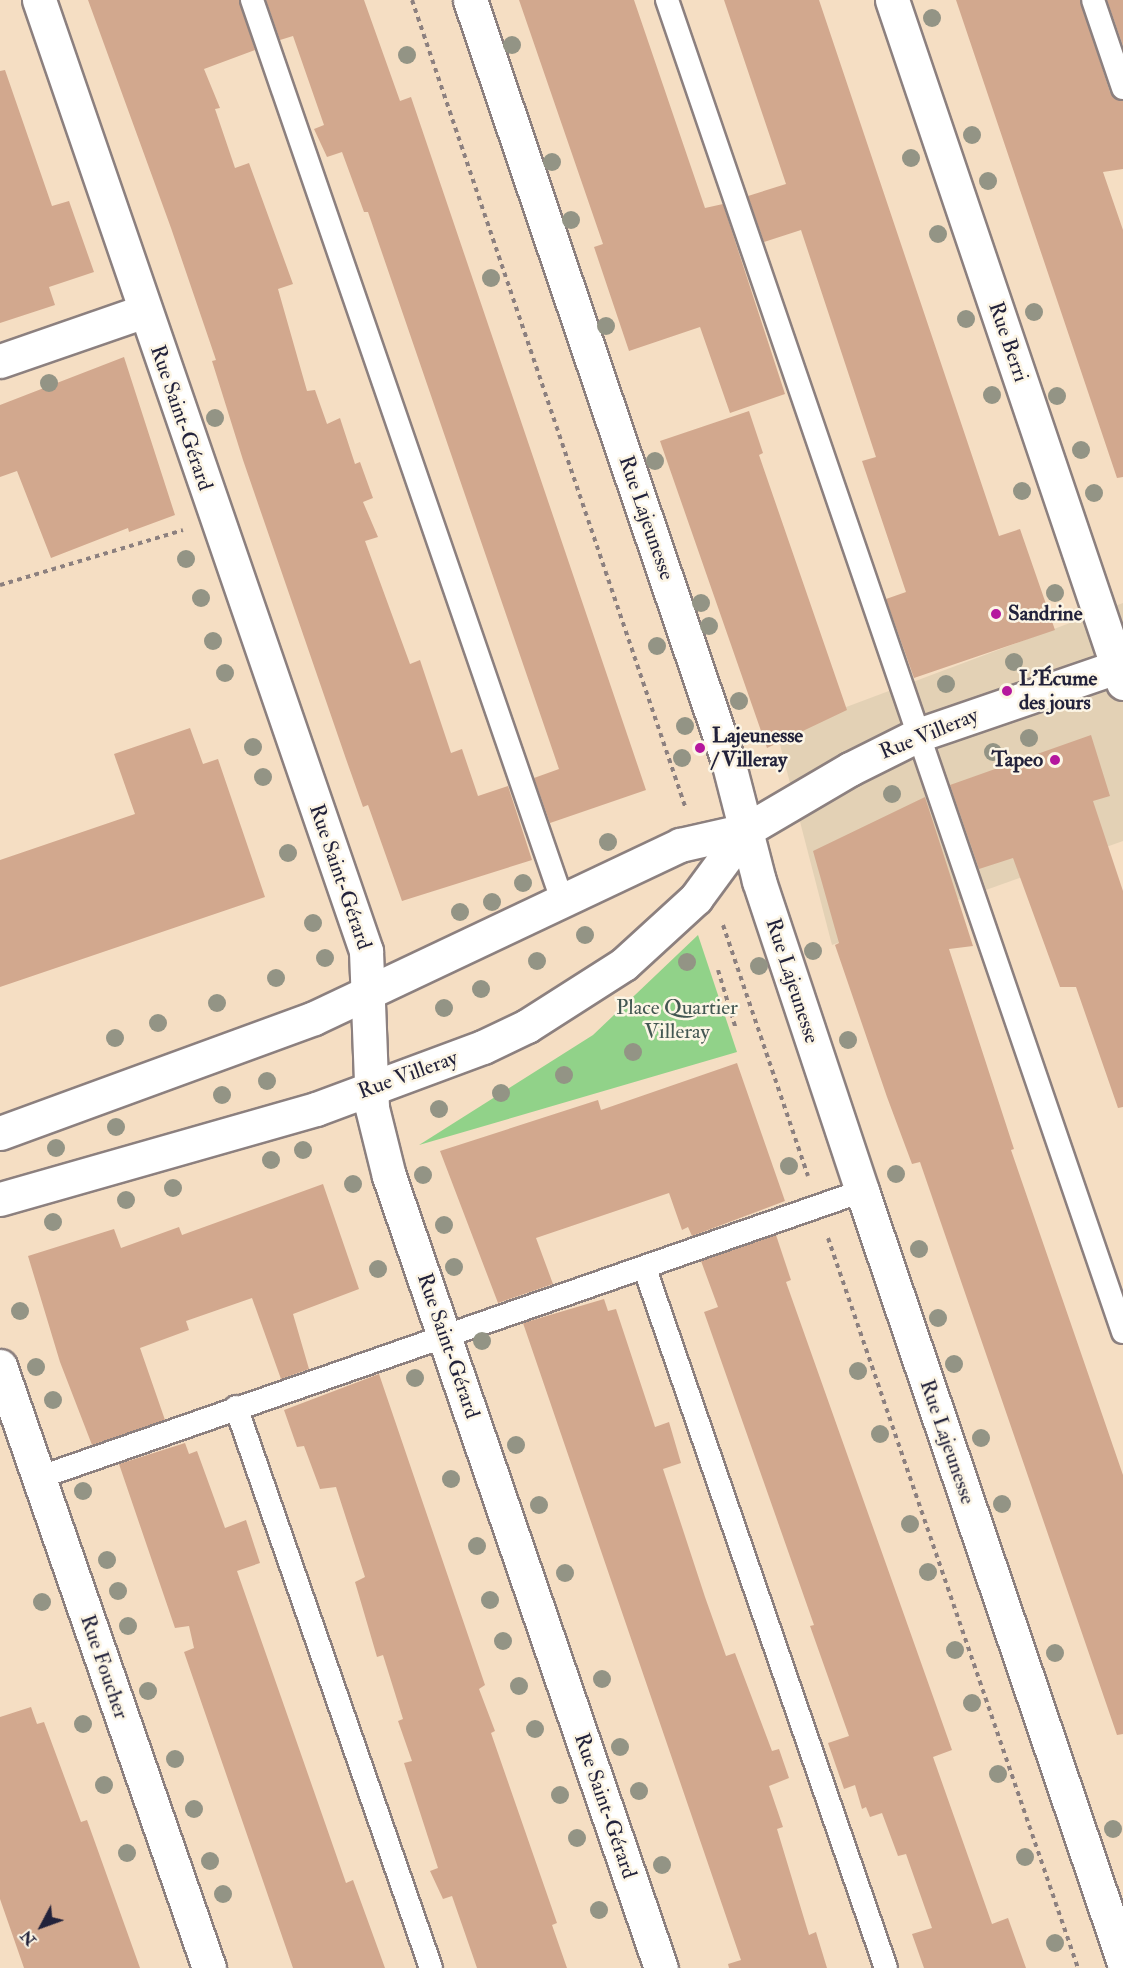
<!DOCTYPE html>
<meta charset="utf-8">
<style>
body{margin:0}
#map{position:relative;width:1123px;height:1968px;overflow:hidden;background:#f5dec3;font-family:"IM FELL Double Pica",serif}
div>[style]{position:absolute}
.built>*{inset:0;background:#e3d1b5}
.green>*{inset:0;background:#91d289}
.building>*{inset:0;background:#d2a88e}
.path>*{height:4px;margin-top:-2px;transform-origin:0;background:repeating-linear-gradient(90deg,#8c807f 0 4.5px,transparent 0 9px)}
.roads{filter:drop-shadow(2px 0 #8c807f) drop-shadow(-2px 0 #8c807f) drop-shadow(0 2px #8c807f) drop-shadow(0 -2px #8c807f)}
.service>*{height:22px;margin:-11px;padding:0 11px;transform-origin:11px;border-radius:11px;background:#fff}
.minor>*{height:33px;margin:-16.5px;padding:0 16.5px;transform-origin:16.5px;border-radius:16.5px;background:#fff}
.tertiary>*{height:33px;margin:-16.5px;padding:0 16.5px;transform-origin:16.5px;border-radius:16.5px;background:#fff}
.secondary>*{height:33px;margin:-16.5px;padding:0 16.5px;transform-origin:16.5px;border-radius:16.5px;background:#fff}
.trees>*{width:18px;height:18px;margin:-9px;border-radius:50%;background:#939485}
.dots>*{width:16px;height:16px;translate:-50% -50%;box-sizing:border-box;border:3px solid #fcf5e5;border-radius:50%}
span{translate:-50% -50%;white-space:nowrap;text-align:center;line-height:1.15;-webkit-text-stroke:5px #fcf5e5;paint-order:stroke}
.street-label{font-size:21px;color:#22223b}
.poi-label{font-size:21px;color:#22223b;font-weight:700}
.left{translate:0 -50%;text-align:left}
.right{translate:-100% -50%;text-align:right}
.park-label{font-size:21px;color:#435752}
.north{position:absolute;left:12px;top:1896px;width:60px;height:60px;-webkit-text-stroke:4px #fcf5e5;paint-order:stroke;rotate:229deg;font-size:16px;font-weight:700;line-height:24px;text-align:center;color:#22223b}
.north::after{content:'';display:block;margin:auto;width:21px;height:27px;background:#22223b;clip-path:polygon(50% 0,100% 100%,50% 72%,0 100%)}
</style>
<div id="map">
<div class="built">
<div style="clip-path:polygon(1123px 603px,1123px 841px,832px 945px,777px 733px)"></div>
</div>
<div class="green">
<div style="clip-path:polygon(698px 935px,737px 1052px,419px 1145px,593px 1035px)"></div>
</div>
<div class="building">
<div style="clip-path:polygon(88px 0,239px 0,255px 50px,204px 69px,220px 108px,215px 109px,235px 168px,249px 163px,293px 284px,278px 289px,307px 391px,315px 390px,327px 424px,340px 418px,355px 464px,360px 462px,373px 498px,363px 502px,378px 537px,365px 541px,410px 664px,420px 660px,451px 753px,462px 749px,478px 796px,508px 786px,532px 860px,402px 901px,368px 805px,363px 807px,346px 759px,243px 460px,212px 361px,216px 360px,171px 228px)"></div>
<div style="clip-path:polygon(266px 0,364px 0,400px 101px,411px 97px,646px 790px,550px 823px,534px 778px,559px 769px,463px 489px,368px 212px,364px 212px,342px 152px,327px 157px,314px 129px,324px 125px,293px 36px,280px 40px)"></div>
<div style="clip-path:polygon(519px 0,634px 0,705px 208px,723px 204px,785px 394px,730px 413px,700px 327px,629px 351px,594px 247px,603px 244px)"></div>
<div style="clip-path:polygon(724px 0,819px 0,999px 536px,1020px 529px,1055px 630px,914px 678px,886px 599px,906px 592px,862px 461px,876px 457px,801px 230px,764px 242px,748px 196px,786px 184px)"></div>
<div style="clip-path:polygon(956px 0,1080px 0,1110px 92px,1123px 101px,1123px 169px,1103px 172px,1123px 230px,1123px 477px,1117px 478px)"></div>
<div style="clip-path:polygon(1107px 0,1123px 0,1123px 46px)"></div>
<div style="clip-path:polygon(5px 70px,52px 206px,69px 201px,94px 272px,49px 287px,55px 305px,0 323px,0 71px)"></div>
<div style="clip-path:polygon(124px 357px,175px 515px,129px 532px,128px 528px,51px 558px,17px 471px,0 477px,0 405px)"></div>
<div style="clip-path:polygon(749px 411px,763px 453px,759px 455px,847px 710px,767px 748px,660px 441px)"></div>
<div style="clip-path:polygon(190px 728px,203px 764px,218px 759px,265px 897px,0 987px,0 860px,135px 814px,114px 754px)"></div>
<div style="clip-path:polygon(1091px 735px,1110px 796px,1093px 801px,1123px 891px,1123px 1107px,1118px 1108px,1076px 987px,1060px 987px,1013px 858px,979px 869px,950px 785px)"></div>
<div style="clip-path:polygon(925px 797px,973px 946px,949px 949px,1014px 1149px,1011px 1150px,1123px 1475px,1123px 1734px,1117px 1735px,920px 1162px,912px 1164px,887px 1097px,835px 945px,839px 943px,813px 851px)"></div>
<div style="clip-path:polygon(737px 1063px,785px 1201px,692px 1236px,688px 1227px,682px 1230px,669px 1193px,536px 1238px,553px 1284px,498px 1303px,440px 1151px,598px 1100px,601px 1110px)"></div>
<div style="clip-path:polygon(323px 1184px,359px 1289px,293px 1314px,309px 1369px,281px 1379px,252px 1298px,186px 1321px,189px 1330px,140px 1348px,165px 1420px,92px 1445px,60px 1362px,28px 1256px,114px 1229px,121px 1248px,179px 1227px,182px 1235px)"></div>
<div style="clip-path:polygon(776px 1235px,791px 1280px,786px 1282px,952px 1750px,933px 1757px,992px 1924px,1008px 1918px,1026px 1968px,924px 1968px,912px 1934px,932px 1928px,906px 1854px,898px 1856px,882px 1813px,870px 1817px,866px 1807px,862px 1809px,855px 1785px,844px 1789px,828px 1743px,849px 1736px,810px 1626px,814px 1625px,704px 1312px,718px 1307px,701px 1261px)"></div>
<div style="clip-path:polygon(604px 1299px,608px 1311px,616px 1309px,655px 1427px,669px 1422px,681px 1463px,663px 1469px,705px 1597px,726px 1656px,735px 1653px,772px 1751px,779px 1749px,789px 1778px,769px 1786px,783px 1827px,777px 1829px,809px 1935px,816px 1932px,827px 1968px,729px 1968px,728px 1964px,741px 1960px,523px 1323px)"></div>
<div style="clip-path:polygon(379px 1374px,485px 1685px,479px 1689px,495px 1731px,491px 1733px,557px 1923px,552px 1925px,567px 1968px,477px 1968px,452px 1896px,443px 1899px,430px 1871px,438px 1868px,404px 1763px,412px 1761px,398px 1721px,403px 1719px,383px 1655px,377px 1657px,355px 1582px,365px 1577px,336px 1487px,320px 1489px,304px 1446px,297px 1447px,284px 1410px)"></div>
<div style="clip-path:polygon(185px 1443px,189px 1454px,197px 1451px,225px 1528px,246px 1520px,260px 1563px,237px 1571px,346px 1883px,353px 1880px,385px 1968px,293px 1968px,184px 1652px,194px 1648px,189px 1626px,175px 1628px,119px 1464px)"></div>
<div style="clip-path:polygon(31px 1707px,37px 1724px,44px 1722px,81px 1822px,87px 1820px,140px 1968px,24px 1968px,0 1899px,0 1717px)"></div>
</div>
<div class="path">
<div style="left:412px;top:0;width:851px;rotate:71.29deg"></div>
<div style="left:0;top:585px;width:191px;rotate:-16.7deg"></div>
<div style="left:723px;top:925px;width:265px;rotate:71.3deg"></div>
<div style="left:718px;top:970px;width:59px;rotate:73.1deg"></div>
<div style="left:828px;top:1238px;width:772px;rotate:71.1deg"></div>
</div>
<div class="roads">
<div class="service">
<div style="left:252px;top:0;width:952px;rotate:70.99deg"></div>
<div style="left:667px;top:0;width:1408px;rotate:71.1deg"></div>
<div style="left:1093px;top:0;width:93px;rotate:71.2deg"></div>
<div style="left:645px;top:1269px;width:739px;rotate:70.98deg"></div>
<div style="left:236px;top:1407px;width:594px;rotate:70.83deg"></div>
<div style="left:38px;top:1478px;width:873px;rotate:-19.2deg"></div>
</div>
<div class="minor">
<div style="left:39px;top:0;width:1006px;rotate:71.02deg"></div>
<div style="left:366px;top:951px;width:157px;rotate:87.8deg"></div>
<div style="left:372px;top:1108px;width:70px;rotate:76deg"></div>
<div style="left:389px;top:1176px;width:837px;rotate:71.05deg"></div>
<div style="left:892px;top:0;width:721px;rotate:71.31deg"></div>
<div style="left:0;top:361px;width:152px;rotate:-19.1deg"></div>
<div style="left:746px;top:830px;width:121px;rotate:-30.4deg"></div>
<div style="left:850px;top:769px;width:76px;rotate:-26.6deg"></div>
<div style="left:918px;top:735px;width:217px;rotate:-18.9deg"></div>
<div style="left:0;top:1366px;width:637px;rotate:70.85deg"></div>
</div>
<div class="tertiary">
<div style="left:0;top:1133px;width:334px;rotate:-20.1deg"></div>
<div style="left:314px;top:1018px;width:405px;rotate:-25.3deg"></div>
<div style="left:680px;top:845px;width:68px;rotate:-12.8deg"></div>
<div style="left:0;top:1199px;width:329px;rotate:-15.9deg"></div>
<div style="left:316px;top:1109px;width:178px;rotate:-20.4deg"></div>
<div style="left:483px;top:1047px;width:49px;rotate:-25.5deg"></div>
<div style="left:527px;top:1026px;width:115px;rotate:-32.6deg"></div>
<div style="left:624px;top:964px;width:98px;rotate:-42.5deg"></div>
<div style="left:696px;top:898px;width:84px;rotate:-53.7deg"></div>
</div>
<div class="secondary">
<div style="left:470px;top:0;width:804px;rotate:71.27deg"></div>
<div style="left:728px;top:761px;width:124px;rotate:75.5deg"></div>
<div style="left:759px;top:881px;width:327px;rotate:71.6deg"></div>
<div style="left:862px;top:1191px;width:812px;rotate:71.25deg"></div>
</div>
</div>
<div class="trees">
<div style="left:932px;top:18px"></div>
<div style="left:512px;top:45px"></div>
<div style="left:407px;top:55px"></div>
<div style="left:972px;top:135px"></div>
<div style="left:911px;top:158px"></div>
<div style="left:552px;top:162px"></div>
<div style="left:988px;top:181px"></div>
<div style="left:571px;top:220px"></div>
<div style="left:938px;top:234px"></div>
<div style="left:491px;top:278px"></div>
<div style="left:1034px;top:312px"></div>
<div style="left:966px;top:319px"></div>
<div style="left:606px;top:326px"></div>
<div style="left:49px;top:383px"></div>
<div style="left:992px;top:395px"></div>
<div style="left:1057px;top:396px"></div>
<div style="left:215px;top:418px"></div>
<div style="left:1081px;top:450px"></div>
<div style="left:655px;top:461px"></div>
<div style="left:1022px;top:491px"></div>
<div style="left:1094px;top:493px"></div>
<div style="left:186px;top:559px"></div>
<div style="left:1055px;top:593px"></div>
<div style="left:201px;top:598px"></div>
<div style="left:701px;top:603px"></div>
<div style="left:709px;top:626px"></div>
<div style="left:213px;top:641px"></div>
<div style="left:657px;top:646px"></div>
<div style="left:1014px;top:662px"></div>
<div style="left:225px;top:673px"></div>
<div style="left:946px;top:684px"></div>
<div style="left:739px;top:701px"></div>
<div style="left:685px;top:726px"></div>
<div style="left:1029px;top:738px"></div>
<div style="left:253px;top:747px"></div>
<div style="left:993px;top:752px"></div>
<div style="left:682px;top:758px"></div>
<div style="left:263px;top:777px"></div>
<div style="left:892px;top:794px"></div>
<div style="left:608px;top:842px"></div>
<div style="left:288px;top:853px"></div>
<div style="left:523px;top:883px"></div>
<div style="left:492px;top:902px"></div>
<div style="left:460px;top:912px"></div>
<div style="left:313px;top:923px"></div>
<div style="left:585px;top:935px"></div>
<div style="left:813px;top:951px"></div>
<div style="left:325px;top:958px"></div>
<div style="left:537px;top:961px"></div>
<div style="left:687px;top:962px"></div>
<div style="left:759px;top:966px"></div>
<div style="left:276px;top:978px"></div>
<div style="left:481px;top:989px"></div>
<div style="left:217px;top:1003px"></div>
<div style="left:444px;top:1008px"></div>
<div style="left:158px;top:1023px"></div>
<div style="left:115px;top:1038px"></div>
<div style="left:848px;top:1040px"></div>
<div style="left:633px;top:1052px"></div>
<div style="left:564px;top:1075px"></div>
<div style="left:267px;top:1081px"></div>
<div style="left:501px;top:1093px"></div>
<div style="left:222px;top:1095px"></div>
<div style="left:439px;top:1109px"></div>
<div style="left:116px;top:1127px"></div>
<div style="left:56px;top:1148px"></div>
<div style="left:303px;top:1150px"></div>
<div style="left:271px;top:1160px"></div>
<div style="left:789px;top:1166px"></div>
<div style="left:896px;top:1174px"></div>
<div style="left:423px;top:1175px"></div>
<div style="left:353px;top:1184px"></div>
<div style="left:173px;top:1188px"></div>
<div style="left:126px;top:1200px"></div>
<div style="left:53px;top:1222px"></div>
<div style="left:444px;top:1225px"></div>
<div style="left:919px;top:1249px"></div>
<div style="left:454px;top:1267px"></div>
<div style="left:378px;top:1269px"></div>
<div style="left:20px;top:1311px"></div>
<div style="left:938px;top:1318px"></div>
<div style="left:482px;top:1341px"></div>
<div style="left:954px;top:1364px"></div>
<div style="left:36px;top:1367px"></div>
<div style="left:858px;top:1371px"></div>
<div style="left:415px;top:1378px"></div>
<div style="left:53px;top:1400px"></div>
<div style="left:880px;top:1434px"></div>
<div style="left:981px;top:1438px"></div>
<div style="left:516px;top:1445px"></div>
<div style="left:451px;top:1479px"></div>
<div style="left:83px;top:1491px"></div>
<div style="left:1002px;top:1504px"></div>
<div style="left:539px;top:1505px"></div>
<div style="left:910px;top:1524px"></div>
<div style="left:477px;top:1546px"></div>
<div style="left:107px;top:1560px"></div>
<div style="left:928px;top:1572px"></div>
<div style="left:565px;top:1573px"></div>
<div style="left:118px;top:1591px"></div>
<div style="left:490px;top:1600px"></div>
<div style="left:42px;top:1602px"></div>
<div style="left:128px;top:1626px"></div>
<div style="left:503px;top:1641px"></div>
<div style="left:955px;top:1650px"></div>
<div style="left:1055px;top:1653px"></div>
<div style="left:602px;top:1679px"></div>
<div style="left:519px;top:1686px"></div>
<div style="left:148px;top:1691px"></div>
<div style="left:972px;top:1703px"></div>
<div style="left:83px;top:1724px"></div>
<div style="left:535px;top:1729px"></div>
<div style="left:620px;top:1747px"></div>
<div style="left:175px;top:1759px"></div>
<div style="left:998px;top:1774px"></div>
<div style="left:104px;top:1785px"></div>
<div style="left:639px;top:1791px"></div>
<div style="left:560px;top:1795px"></div>
<div style="left:194px;top:1809px"></div>
<div style="left:1113px;top:1829px"></div>
<div style="left:577px;top:1838px"></div>
<div style="left:127px;top:1853px"></div>
<div style="left:1025px;top:1857px"></div>
<div style="left:210px;top:1861px"></div>
<div style="left:662px;top:1865px"></div>
<div style="left:223px;top:1894px"></div>
<div style="left:599px;top:1910px"></div>
<div style="left:1055px;top:1943px"></div>
</div>
<div class="dots">
<div style="left:996px;top:614px;background:#b5179e"></div>
<div style="left:1007px;top:691px;background:#b5179e"></div>
<div style="left:700px;top:748px;background:#b5179e"></div>
<div style="left:1055px;top:760px;background:#b5179e"></div>
</div>
<div class="street-label">
<span style="left:1008px;top:342px;rotate:71deg">Rue Berri</span>
<span style="left:181px;top:418px;rotate:71deg">Rue Saint-Gérard</span>
<span style="left:646px;top:518px;rotate:71deg">Rue Lajeunesse</span>
<span style="left:929px;top:734px;rotate:-22deg">Rue Villeray</span>
<span style="left:340px;top:877px;rotate:71deg">Rue Saint-Gérard</span>
<span style="left:792px;top:981px;rotate:72deg">Rue Lajeunesse</span>
<span style="left:408px;top:1075px;rotate:-20deg">Rue Villeray</span>
<span style="left:448px;top:1346px;rotate:71deg">Rue Saint-Gérard</span>
<span style="left:947px;top:1442px;rotate:71deg">Rue Lajeunesse</span>
<span style="left:104px;top:1667px;rotate:71deg">Rue Foucher</span>
<span style="left:605px;top:1806px;rotate:71deg">Rue Saint-Gérard</span>
</div>
<div class="poi-label">
<span class="left" style="left:1008px;top:614px">Sandrine</span>
<span class="left" style="left:1019px;top:691px">L'Écume<br>des jours</span>
<span class="left" style="left:712px;top:748px">Lajeunesse<br>/ Villeray</span>
<span class="right" style="left:1043px;top:760px">Tapeo</span>
</div>
<div class="park-label">
<span style="left:677px;top:1020px">Place Quartier<br>Villeray</span>
</div>
<div class="north">N</div>
</div>
